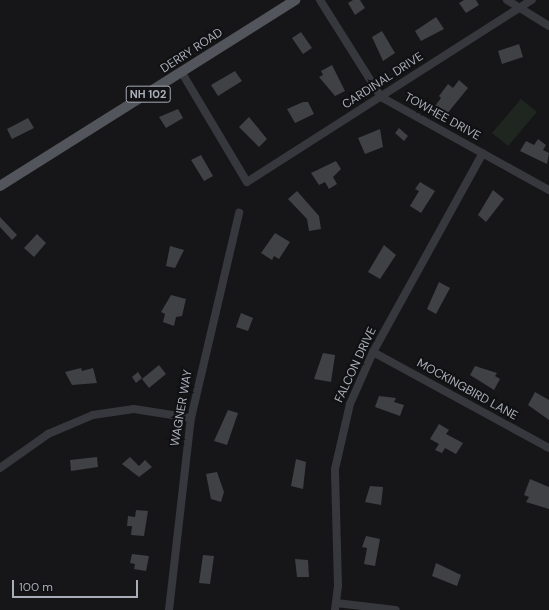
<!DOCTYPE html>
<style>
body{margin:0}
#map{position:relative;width:549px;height:610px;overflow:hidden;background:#161618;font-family:"DM Sans",sans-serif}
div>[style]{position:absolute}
.green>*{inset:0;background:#1e261f}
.building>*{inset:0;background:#404145}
.minor>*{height:8px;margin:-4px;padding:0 4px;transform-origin:4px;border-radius:4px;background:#37383d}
.major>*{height:10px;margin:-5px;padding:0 5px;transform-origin:5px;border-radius:5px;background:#53555c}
span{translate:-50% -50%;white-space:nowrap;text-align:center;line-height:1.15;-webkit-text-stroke:4px #111113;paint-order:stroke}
.shield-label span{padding:1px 3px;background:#111113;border:1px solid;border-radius:3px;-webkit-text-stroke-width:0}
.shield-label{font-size:11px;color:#a8adb8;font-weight:700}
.street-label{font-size:12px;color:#a8adb8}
.scale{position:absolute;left:12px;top:580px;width:126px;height:18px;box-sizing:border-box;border:2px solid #a8adb8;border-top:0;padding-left:5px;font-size:12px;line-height:14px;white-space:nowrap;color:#a8adb8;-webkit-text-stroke:3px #111113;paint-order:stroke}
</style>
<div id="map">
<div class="green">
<div style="clip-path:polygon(521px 99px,537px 112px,508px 146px,492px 133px)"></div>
</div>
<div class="building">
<div style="clip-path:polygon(353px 0,360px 0,365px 8px,355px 15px,348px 3px)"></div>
<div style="clip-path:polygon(464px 0,476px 0,479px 5px,466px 13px,459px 3px)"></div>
<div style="clip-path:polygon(436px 17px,444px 29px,421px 41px,415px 31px)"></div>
<div style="clip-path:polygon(382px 31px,395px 53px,383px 61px,372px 37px)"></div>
<div style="clip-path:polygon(301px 32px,312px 48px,303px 54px,292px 38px)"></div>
<div style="clip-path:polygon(519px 44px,523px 57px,502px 64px,498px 51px)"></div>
<div style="clip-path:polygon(332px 65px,345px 91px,335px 96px,319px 77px,323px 75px,321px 71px)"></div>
<div style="clip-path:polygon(235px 71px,242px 81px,218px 96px,211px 85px)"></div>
<div style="clip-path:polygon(459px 80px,468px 88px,446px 115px,435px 106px,441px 98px,439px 96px,448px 84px,453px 88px)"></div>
<div style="clip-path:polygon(303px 102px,308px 102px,314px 114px,295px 123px,287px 109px)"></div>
<div style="clip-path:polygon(178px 109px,183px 118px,166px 128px,159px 117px)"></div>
<div style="clip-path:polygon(249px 117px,267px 139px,259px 147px,239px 127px)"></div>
<div style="clip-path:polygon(28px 118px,34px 128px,12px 139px,7px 129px)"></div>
<div style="clip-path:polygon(399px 128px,408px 136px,404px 141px,395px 133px)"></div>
<div style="clip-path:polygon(380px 129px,383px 147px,365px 154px,358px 138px)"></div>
<div style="clip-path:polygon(538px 139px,546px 145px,543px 150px,549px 153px,547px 164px,520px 151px,526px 141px,534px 145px)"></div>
<div style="clip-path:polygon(201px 155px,213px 176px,204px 181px,191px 160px)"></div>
<div style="clip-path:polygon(336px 161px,341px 169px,333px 177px,337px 184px,329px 189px,325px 182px,319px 185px,311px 173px)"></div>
<div style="clip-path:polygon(420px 182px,435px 191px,421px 213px,410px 206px,419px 191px,415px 189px)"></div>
<div style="clip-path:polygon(493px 190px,504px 199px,486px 222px,478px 215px)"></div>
<div style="clip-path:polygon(297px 191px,319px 216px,321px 229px,309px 231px,307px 219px,288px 199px)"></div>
<div style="clip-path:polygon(0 217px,17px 235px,12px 240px,0 227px)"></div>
<div style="clip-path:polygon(275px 233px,290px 242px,279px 259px,274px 256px,272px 260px,261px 253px)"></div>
<div style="clip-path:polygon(37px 234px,46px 243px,34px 257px,24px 248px)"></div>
<div style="clip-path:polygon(384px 245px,396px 255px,380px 279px,368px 272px)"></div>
<div style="clip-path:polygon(170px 246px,184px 250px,175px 268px,166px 266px)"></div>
<div style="clip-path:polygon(439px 282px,450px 288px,436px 314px,427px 309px)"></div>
<div style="clip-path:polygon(171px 295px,186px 299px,182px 316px,176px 317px,174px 326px,163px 322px,165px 314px,161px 312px)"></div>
<div style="clip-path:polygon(241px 313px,253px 318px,248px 331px,236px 327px)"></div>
<div style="clip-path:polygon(323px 353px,335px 355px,331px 382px,314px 379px)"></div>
<div style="clip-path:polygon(159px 365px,166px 374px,149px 388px,142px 379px)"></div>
<div style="clip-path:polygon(475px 366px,497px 373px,495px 376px,500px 379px,494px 390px,470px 375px)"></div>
<div style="clip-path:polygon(81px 368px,82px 371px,93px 368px,97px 383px,72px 385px,65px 372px)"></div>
<div style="clip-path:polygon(138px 372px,142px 378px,136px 383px,132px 377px)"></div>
<div style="clip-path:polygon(535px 392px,549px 400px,549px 420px,528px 405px)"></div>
<div style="clip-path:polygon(379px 396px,396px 398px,394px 402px,404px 405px,400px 416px,375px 407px)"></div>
<div style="clip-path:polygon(228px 410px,238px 413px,227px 445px,214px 441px)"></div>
<div style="clip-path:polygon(439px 424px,449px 430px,446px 434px,463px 443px,456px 454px,445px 448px,442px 453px,435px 450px,439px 444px,430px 439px)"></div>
<div style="clip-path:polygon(97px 457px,98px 467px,71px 471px,70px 460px)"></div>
<div style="clip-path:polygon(130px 457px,139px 466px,145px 460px,152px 467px,139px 477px,122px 464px)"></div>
<div style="clip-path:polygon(296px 459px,306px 462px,303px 489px,291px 486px)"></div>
<div style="clip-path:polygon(217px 472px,224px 492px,221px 502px,211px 499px,206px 474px)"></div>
<div style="clip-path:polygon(530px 479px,549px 487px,549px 509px,526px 502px,529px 497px,524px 495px)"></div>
<div style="clip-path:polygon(370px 486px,383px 487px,381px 505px,365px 502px)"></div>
<div style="clip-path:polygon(136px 510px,148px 511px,144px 536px,131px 535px,132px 526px,127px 526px,128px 516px,135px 517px)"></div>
<div style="clip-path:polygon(366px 536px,380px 539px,375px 566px,364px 564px,367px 548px,362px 547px)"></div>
<div style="clip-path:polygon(132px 554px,149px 556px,146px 571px,134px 569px,135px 564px,130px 563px)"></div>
<div style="clip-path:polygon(203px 555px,214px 556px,210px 584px,199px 583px)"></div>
<div style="clip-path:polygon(295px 559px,308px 560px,309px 577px,297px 577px)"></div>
<div style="clip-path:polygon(436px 563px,461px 575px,457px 586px,432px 576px)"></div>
</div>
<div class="minor">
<div style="left:320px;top:0;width:115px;rotate:57.8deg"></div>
<div style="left:381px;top:97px;width:192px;rotate:29deg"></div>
<div style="left:507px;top:0;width:49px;rotate:31.8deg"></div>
<div style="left:182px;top:73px;width:127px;rotate:59.2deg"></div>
<div style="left:247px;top:182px;width:338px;rotate:-32.6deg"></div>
<div style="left:373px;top:352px;width:200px;rotate:28.6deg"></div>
<div style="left:0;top:468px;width:59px;rotate:-35.3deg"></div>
<div style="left:48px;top:434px;width:49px;rotate:-22.9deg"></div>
<div style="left:93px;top:415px;width:41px;rotate:-8.3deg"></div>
<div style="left:134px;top:409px;width:58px;rotate:9deg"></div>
<div style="left:336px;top:603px;width:60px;rotate:6.7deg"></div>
<div style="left:169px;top:610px;width:193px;rotate:-83.5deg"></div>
<div style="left:191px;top:418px;width:211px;rotate:-76.8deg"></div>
<div style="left:335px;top:610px;width:24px;rotate:-83deg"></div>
<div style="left:338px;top:586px;width:117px;rotate:-91.5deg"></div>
<div style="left:335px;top:469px;width:67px;rotate:-77deg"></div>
<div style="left:350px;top:404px;width:57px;rotate:-66.1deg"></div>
<div style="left:373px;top:352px;width:227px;rotate:-61.1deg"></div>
</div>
<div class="major">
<div style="left:0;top:186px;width:349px;rotate:-32.2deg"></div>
</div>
<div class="shield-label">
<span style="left:148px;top:94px">NH 102</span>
</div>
<div class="street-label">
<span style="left:192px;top:51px;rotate:-33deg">DERRY ROAD</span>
<span style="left:383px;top:81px;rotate:-33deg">CARDINAL DRIVE</span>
<span style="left:442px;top:117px;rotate:29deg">TOWHEE DRIVE</span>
<span style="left:356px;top:365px;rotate:-65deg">FALCON DRIVE</span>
<span style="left:467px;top:390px;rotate:29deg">MOCKINGBIRD LANE</span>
<span style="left:182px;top:408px;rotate:-80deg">WAGNER WAY</span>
</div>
<div class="scale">100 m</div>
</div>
